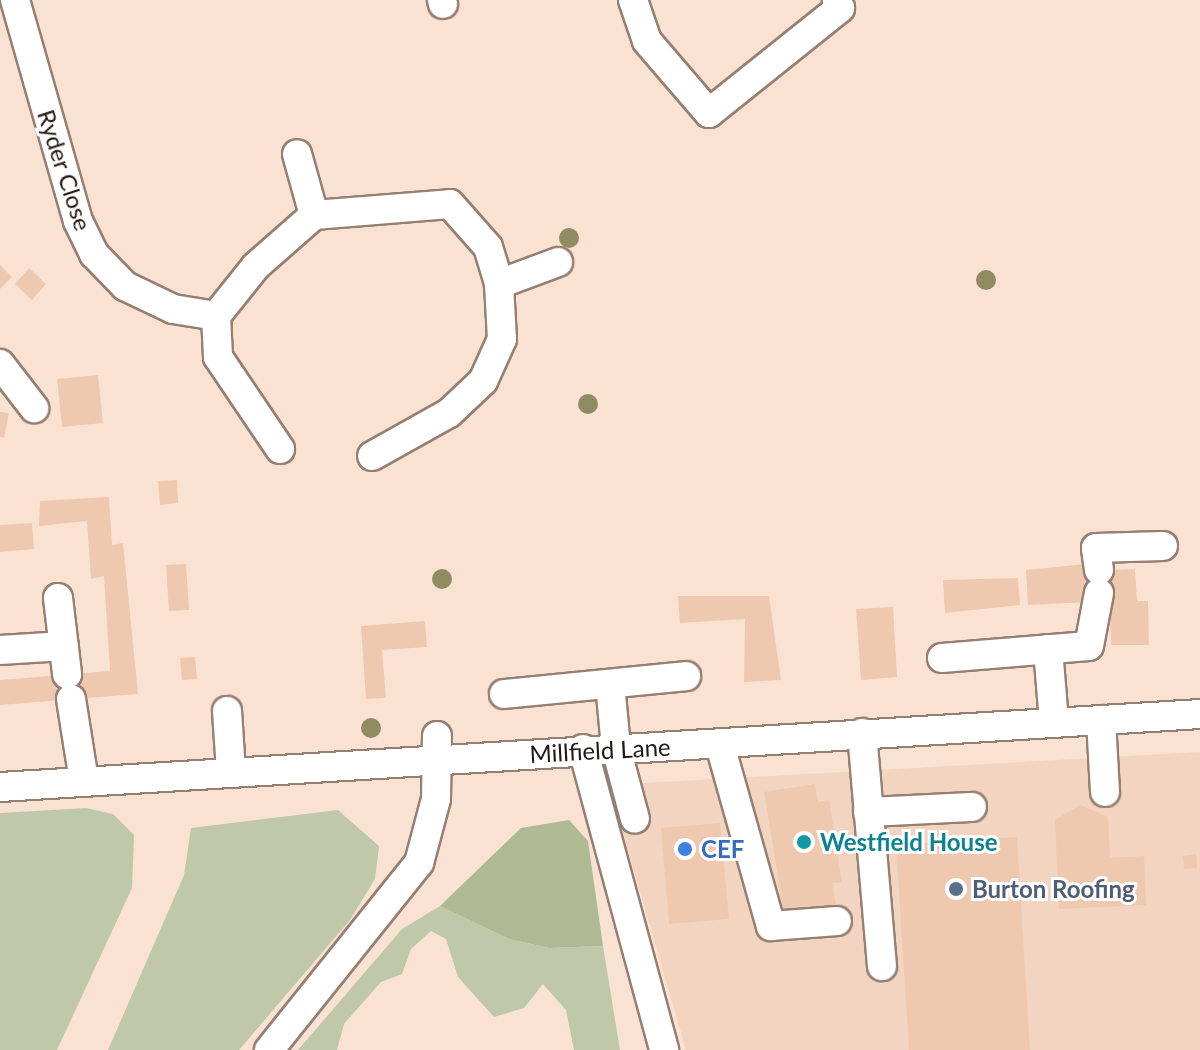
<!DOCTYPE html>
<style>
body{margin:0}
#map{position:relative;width:1200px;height:1050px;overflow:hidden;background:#fae2d3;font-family:Lato,sans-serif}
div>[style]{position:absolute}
.built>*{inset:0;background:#f3d4c1}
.green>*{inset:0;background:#bfc9aa}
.forest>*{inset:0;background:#afba94}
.building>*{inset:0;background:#eec9b0}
.roads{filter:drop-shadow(2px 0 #957f72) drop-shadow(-2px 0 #957f72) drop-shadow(0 2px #957f72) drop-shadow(0 -2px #957f72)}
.minor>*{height:28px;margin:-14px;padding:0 14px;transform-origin:14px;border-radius:14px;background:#fff}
.trees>*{width:20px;height:20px;margin:-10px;border-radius:50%;background:#8f8c62}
.dots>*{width:22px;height:22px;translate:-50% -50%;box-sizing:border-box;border:4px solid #fff;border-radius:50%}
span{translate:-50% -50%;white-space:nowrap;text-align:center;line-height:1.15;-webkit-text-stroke:6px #fff;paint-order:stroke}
.street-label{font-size:24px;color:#201812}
.culture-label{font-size:24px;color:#0d838f;font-weight:700}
.left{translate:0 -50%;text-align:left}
.shop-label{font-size:24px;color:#366cbe;font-weight:700}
.service-label{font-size:24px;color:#4e5e75;font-weight:700}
</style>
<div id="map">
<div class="built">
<div style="clip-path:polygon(1200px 752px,1200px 1050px,686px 1050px,609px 785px)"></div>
</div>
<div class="green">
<div style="clip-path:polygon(86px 808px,113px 814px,134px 835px,132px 888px,57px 1050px,0 1050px,0 813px)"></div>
<div style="clip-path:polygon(338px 810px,379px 846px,375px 879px,350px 920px,239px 1050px,108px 1050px,184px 875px,191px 828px)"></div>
<div style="clip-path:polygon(440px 906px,509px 939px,549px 948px,603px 946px,620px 1050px,574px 1050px,566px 1010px,543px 984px,524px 1008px,494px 1017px,458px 977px,446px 939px,431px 931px,411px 949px,402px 974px,381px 982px,344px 1024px,337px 1050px,298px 1050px,402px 929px)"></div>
</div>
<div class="forest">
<div style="clip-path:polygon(569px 820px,588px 841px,603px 946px,549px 948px,509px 939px,440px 906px,521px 828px)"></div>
</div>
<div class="building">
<div style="clip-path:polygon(0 265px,12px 277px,0 289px)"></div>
<div style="clip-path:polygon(29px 268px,46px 284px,32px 300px,15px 284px)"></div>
<div style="clip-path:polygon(98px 375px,103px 423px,62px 427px,57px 379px)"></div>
<div style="clip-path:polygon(0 412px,9px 413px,4px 438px,0 437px)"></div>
<div style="clip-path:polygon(177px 480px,178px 503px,160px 505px,158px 481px)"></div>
<div style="clip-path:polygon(109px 497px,112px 545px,123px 543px,138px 694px,0 705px,0 680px,110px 671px,104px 576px,91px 579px,87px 521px,39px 526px,40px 501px)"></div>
<div style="clip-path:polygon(32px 523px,34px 549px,0 552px,0 525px)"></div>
<div style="clip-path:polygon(186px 564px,189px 610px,169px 611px,166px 565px)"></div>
<div style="clip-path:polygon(1085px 564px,1085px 571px,1135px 569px,1137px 601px,1148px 601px,1149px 645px,1111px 645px,1110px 592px,1088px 602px,1028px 605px,1026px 570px)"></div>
<div style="clip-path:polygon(1018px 578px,1020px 605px,945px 613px,943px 580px)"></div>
<div style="clip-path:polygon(678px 596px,769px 596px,781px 680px,744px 682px,745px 619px,680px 623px)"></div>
<div style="clip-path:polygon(893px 607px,897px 677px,861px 680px,856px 609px)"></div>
<div style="clip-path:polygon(425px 621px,427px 647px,382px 650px,386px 698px,366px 699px,361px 626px)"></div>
<div style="clip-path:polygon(195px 657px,197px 679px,182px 680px,180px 658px)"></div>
<div style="clip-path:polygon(815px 784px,818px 802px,829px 800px,842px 882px,832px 883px,836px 905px,784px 913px,764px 792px)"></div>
<div style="clip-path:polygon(1080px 805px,1108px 817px,1110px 858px,1144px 856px,1146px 905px,1059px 909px,1055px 820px)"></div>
<div style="clip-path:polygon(720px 823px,729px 919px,669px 924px,661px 828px)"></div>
<div style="clip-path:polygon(1017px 837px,1030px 1050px,909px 1050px,896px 845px)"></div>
<div style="clip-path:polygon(1196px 854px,1197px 868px,1184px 869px,1183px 856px)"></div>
</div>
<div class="roads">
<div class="minor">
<div style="left:15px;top:0;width:230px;rotate:74.1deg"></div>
<div style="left:78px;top:221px;width:37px;rotate:64deg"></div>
<div style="left:94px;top:254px;width:45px;rotate:45.9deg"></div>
<div style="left:125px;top:286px;width:53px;rotate:25.6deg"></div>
<div style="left:173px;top:309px;width:44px;rotate:9.2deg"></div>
<div style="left:216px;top:316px;width:41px;rotate:87.2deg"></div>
<div style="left:218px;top:357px;width:111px;rotate:56deg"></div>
<div style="left:442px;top:0;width:4px;rotate:76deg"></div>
<div style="left:633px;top:0;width:43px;rotate:71.1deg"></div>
<div style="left:647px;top:41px;width:95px;rotate:49.3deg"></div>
<div style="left:709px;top:113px;width:168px;rotate:-38.7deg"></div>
<div style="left:840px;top:8px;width:9px;rotate:-111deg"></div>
<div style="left:314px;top:215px;width:136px;rotate:-4.6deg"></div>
<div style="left:450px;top:204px;width:57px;rotate:48.5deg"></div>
<div style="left:488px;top:247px;width:39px;rotate:73deg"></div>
<div style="left:499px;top:284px;width:55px;rotate:86.9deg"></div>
<div style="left:502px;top:339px;width:46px;rotate:114.3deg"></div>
<div style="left:483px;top:381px;width:47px;rotate:136.7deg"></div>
<div style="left:449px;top:413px;width:88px;rotate:150.8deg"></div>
<div style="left:499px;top:284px;width:63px;rotate:-20.4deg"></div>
<div style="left:216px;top:316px;width:64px;rotate:-51.3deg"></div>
<div style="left:256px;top:266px;width:77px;rotate:-41.3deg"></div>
<div style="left:314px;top:215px;width:63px;rotate:-105.6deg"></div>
<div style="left:0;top:364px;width:56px;rotate:52.3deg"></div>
<div style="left:1099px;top:570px;width:22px;rotate:-98deg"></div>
<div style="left:1096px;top:548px;width:67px;rotate:-1.7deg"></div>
<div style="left:58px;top:598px;width:77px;rotate:83.2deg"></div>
<div style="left:1048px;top:649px;width:73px;rotate:85.3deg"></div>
<div style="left:0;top:650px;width:64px;rotate:-3.6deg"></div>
<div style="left:942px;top:658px;width:147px;rotate:-4.7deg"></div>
<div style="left:1089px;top:646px;width:54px;rotate:-79.3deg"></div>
<div style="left:610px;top:684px;width:64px;rotate:84.6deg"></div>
<div style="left:616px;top:748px;width:73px;rotate:75deg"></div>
<div style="left:504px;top:694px;width:183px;rotate:-5.6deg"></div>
<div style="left:71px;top:699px;width:83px;rotate:81deg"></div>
<div style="left:227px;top:711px;width:61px;rotate:86.2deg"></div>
<div style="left:1101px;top:720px;width:72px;rotate:86.8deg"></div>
<div style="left:862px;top:733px;width:234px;rotate:85.1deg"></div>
<div style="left:720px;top:745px;width:188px;rotate:74.3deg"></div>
<div style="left:771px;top:926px;width:66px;rotate:-4.3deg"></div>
<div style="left:583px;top:749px;width:312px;rotate:74.9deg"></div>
<div style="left:0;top:787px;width:1202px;rotate:-3.48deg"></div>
<div style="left:868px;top:812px;width:104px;rotate:-2.8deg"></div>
<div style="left:269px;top:1050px;width:240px;rotate:-51.3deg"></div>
<div style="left:419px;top:863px;width:66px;rotate:-75.1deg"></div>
<div style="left:436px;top:799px;width:63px;rotate:-89.1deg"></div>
</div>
</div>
<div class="trees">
<div style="left:569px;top:238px"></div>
<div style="left:986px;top:280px"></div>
<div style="left:588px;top:404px"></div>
<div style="left:442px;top:579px"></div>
<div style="left:371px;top:728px"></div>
</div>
<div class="dots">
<div style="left:804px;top:842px;background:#0f9aa8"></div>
<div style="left:685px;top:849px;background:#3f7fe0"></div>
<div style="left:956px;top:889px;background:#5c6f8a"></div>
</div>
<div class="street-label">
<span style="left:65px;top:170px;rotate:72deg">Ryder Close</span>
<span style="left:600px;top:750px;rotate:-3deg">Millfield Lane</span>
</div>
<div class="culture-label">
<span class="left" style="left:820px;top:842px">Westfield House</span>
</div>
<div class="shop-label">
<span class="left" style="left:701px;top:849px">CEF</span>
</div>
<div class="service-label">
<span class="left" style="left:972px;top:889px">Burton Roofing</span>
</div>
</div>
